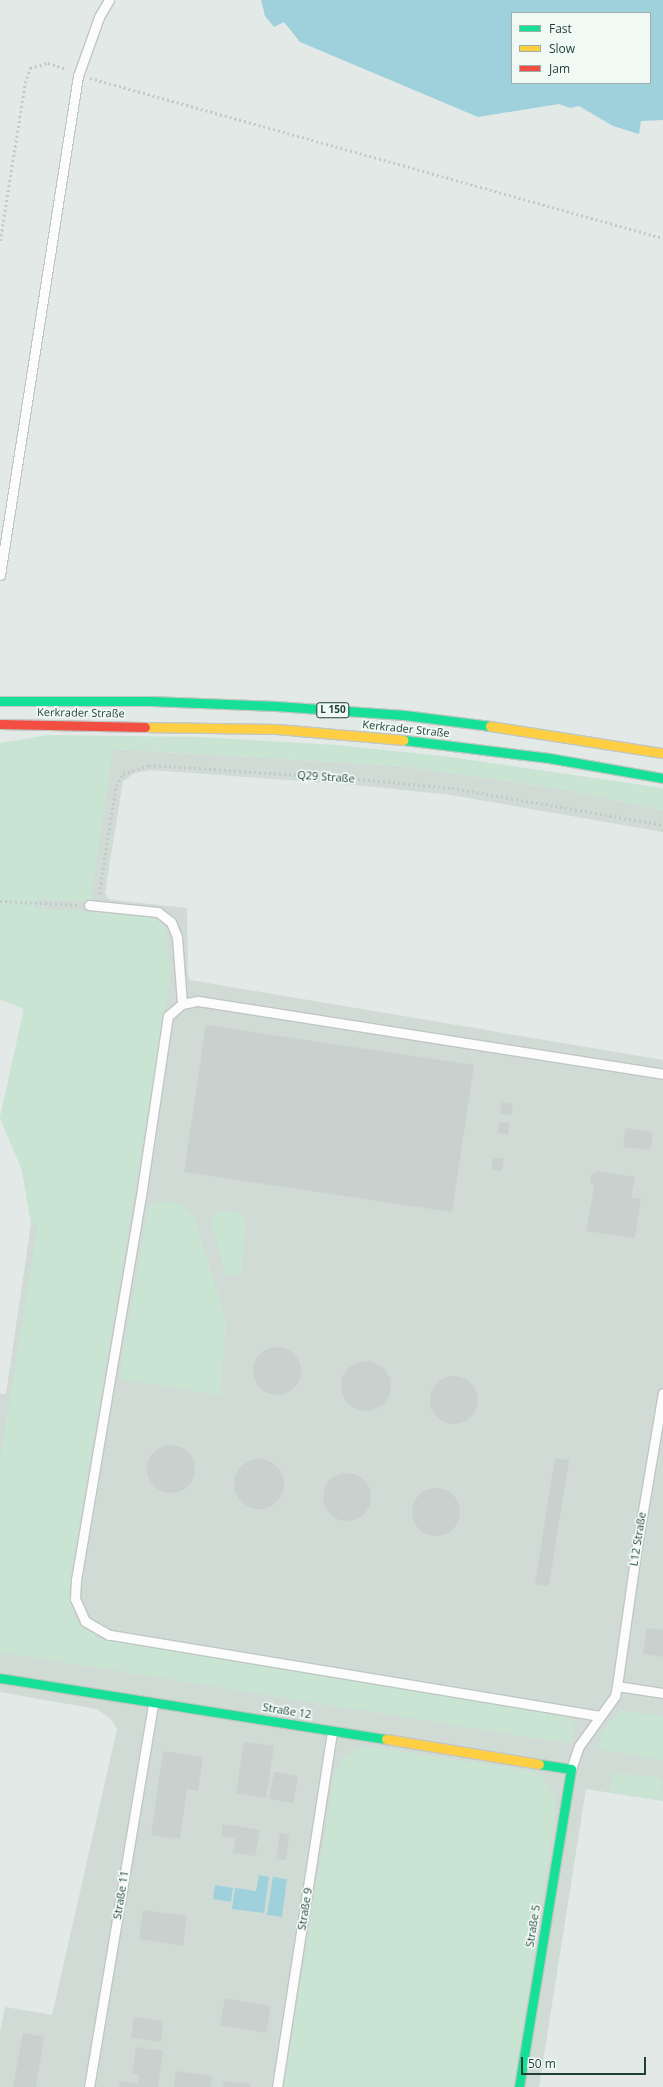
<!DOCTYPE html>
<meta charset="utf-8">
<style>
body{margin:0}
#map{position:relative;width:663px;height:2087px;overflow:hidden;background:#e3e9e6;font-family:"Open Sans",sans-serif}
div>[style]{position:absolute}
.built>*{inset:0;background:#d0dbd6}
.green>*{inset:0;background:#cae4d3}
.water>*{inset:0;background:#9fd1dc}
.building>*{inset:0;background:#cad0ce}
.round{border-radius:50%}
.path>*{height:2.5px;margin-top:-1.25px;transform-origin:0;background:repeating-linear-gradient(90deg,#c0cac7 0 2px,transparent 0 5px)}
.roads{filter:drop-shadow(1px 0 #c0c6c4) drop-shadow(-1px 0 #c0c6c4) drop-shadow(0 1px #c0c6c4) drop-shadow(0 -1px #c0c6c4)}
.lane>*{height:9px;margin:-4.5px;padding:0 4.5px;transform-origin:4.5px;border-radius:4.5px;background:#fbfcfb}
.fast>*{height:9px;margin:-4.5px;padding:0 4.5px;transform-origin:4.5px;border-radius:4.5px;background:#16e098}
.slow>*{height:9px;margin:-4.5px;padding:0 4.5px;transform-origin:4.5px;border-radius:4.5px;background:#ffcf43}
.jam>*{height:9px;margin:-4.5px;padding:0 4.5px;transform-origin:4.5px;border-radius:4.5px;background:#f24e42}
span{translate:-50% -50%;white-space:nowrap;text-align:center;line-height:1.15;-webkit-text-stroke:3.5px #f1f9f5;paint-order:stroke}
.shield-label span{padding:1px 3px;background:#f1f9f5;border:1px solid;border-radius:3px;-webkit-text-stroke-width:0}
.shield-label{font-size:10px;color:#1f3f37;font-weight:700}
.street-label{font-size:11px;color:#1f3f37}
.legend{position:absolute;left:511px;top:12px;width:140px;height:72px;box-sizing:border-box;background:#f1f9f5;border:1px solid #9dafa9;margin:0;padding:5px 7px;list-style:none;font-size:12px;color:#1f3f37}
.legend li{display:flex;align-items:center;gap:8px;height:20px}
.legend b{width:20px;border:1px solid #9dafa9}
.scale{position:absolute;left:521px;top:2057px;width:125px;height:18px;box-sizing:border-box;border:2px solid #1f3f37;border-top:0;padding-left:5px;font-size:12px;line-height:14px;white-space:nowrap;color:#1f3f37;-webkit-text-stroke:3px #f1f9f5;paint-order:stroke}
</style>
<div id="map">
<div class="built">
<div style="clip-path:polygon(113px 749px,402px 766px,568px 790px,663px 810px,663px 832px,451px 795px,355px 785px,150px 770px,135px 773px,123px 781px,105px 893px,109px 899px,123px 901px,187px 908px,188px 973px,190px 980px,663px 1060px,663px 1801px,586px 1789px,539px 2087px,0 2087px,0 2032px,5px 2007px,52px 2015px,117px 1729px,110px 1718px,96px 1709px,0 1692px,0 1394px,6px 1394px,31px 1224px,22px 1170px,0 1118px,24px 1009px,0 999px,0 812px,111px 761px)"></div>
</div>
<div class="green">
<div style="clip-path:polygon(48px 735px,201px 737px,336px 745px,443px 756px,663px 788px,663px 810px,568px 790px,402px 766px,113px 749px,90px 902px,37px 899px,35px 908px,145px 916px,160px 921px,167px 932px,170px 978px,72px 1568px,69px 1597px,76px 1620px,99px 1638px,567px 1717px,576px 1724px,571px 1744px,0 1652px,0 1461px,38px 1224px,31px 1224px,22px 1170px,0 1118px,24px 1009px,0 999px,0 743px)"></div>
<div style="clip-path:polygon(159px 1201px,182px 1204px,194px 1216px,226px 1321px,220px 1395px,119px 1379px,149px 1205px)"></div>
<div style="clip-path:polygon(216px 1210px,240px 1213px,246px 1220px,241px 1275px,226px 1276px,212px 1225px)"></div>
<div style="clip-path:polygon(621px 1710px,663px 1716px,663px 1760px,598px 1749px,602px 1731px)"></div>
<div style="clip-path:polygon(364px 1746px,532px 1771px,543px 1778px,555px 1797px,556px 1810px,513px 2087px,284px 2087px,334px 1777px,345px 1756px)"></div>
<div style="clip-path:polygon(614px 1773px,662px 1778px,663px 1801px,609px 1792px)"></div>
</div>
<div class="water">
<div style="clip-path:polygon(evenodd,261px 0,663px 0,663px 120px,641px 121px,639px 134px,613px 126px,579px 106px,570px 108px,559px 104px,478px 117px,300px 42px,284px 22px,274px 27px,265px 16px,261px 0,512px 13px,650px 13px,650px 83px,512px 83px,512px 13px)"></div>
<div style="clip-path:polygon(259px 1875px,269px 1877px,264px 1913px,232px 1909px,235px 1888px,256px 1891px)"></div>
<div style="clip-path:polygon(273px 1877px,287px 1879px,282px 1917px,267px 1915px)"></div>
<div style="clip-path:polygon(215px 1885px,233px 1888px,231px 1902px,213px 1899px)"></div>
</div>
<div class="building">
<div style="clip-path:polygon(206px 1025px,474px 1065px,452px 1212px,184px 1172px)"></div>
<div style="clip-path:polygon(502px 1102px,513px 1104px,511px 1115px,500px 1114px)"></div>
<div style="clip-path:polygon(499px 1122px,509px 1123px,508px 1135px,497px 1133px)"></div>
<div style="clip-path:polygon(625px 1128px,653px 1132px,650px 1150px,623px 1147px)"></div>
<div style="clip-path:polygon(493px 1157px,504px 1159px,502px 1171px,491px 1169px)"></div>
<div style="clip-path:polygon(598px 1171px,635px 1177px,631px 1198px,641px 1199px,635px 1238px,586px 1231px,594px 1187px,590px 1181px,591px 1175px)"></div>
<div class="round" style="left:253px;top:1347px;width:48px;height:48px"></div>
<div class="round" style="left:341px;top:1361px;width:50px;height:50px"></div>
<div class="round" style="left:430px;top:1376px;width:48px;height:48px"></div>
<div class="round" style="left:147px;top:1445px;width:48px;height:48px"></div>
<div style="clip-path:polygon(555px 1458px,569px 1460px,549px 1586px,535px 1584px)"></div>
<div class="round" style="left:234px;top:1459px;width:50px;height:50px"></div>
<div class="round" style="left:323px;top:1473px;width:48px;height:48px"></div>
<div class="round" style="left:412px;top:1488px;width:48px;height:48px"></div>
<div style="clip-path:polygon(647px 1628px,663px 1630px,663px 1657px,643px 1654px)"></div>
<div style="clip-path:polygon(244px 1742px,274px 1746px,266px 1798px,236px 1793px)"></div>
<div style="clip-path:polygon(163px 1751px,203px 1757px,198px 1791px,187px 1789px,180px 1839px,151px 1835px)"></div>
<div style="clip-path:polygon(274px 1772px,298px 1776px,293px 1803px,269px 1799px)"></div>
<div style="clip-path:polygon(223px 1824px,260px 1830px,255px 1856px,233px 1853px,235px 1838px,221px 1836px)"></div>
<div style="clip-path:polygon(280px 1833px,289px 1835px,286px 1860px,276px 1859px)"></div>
<div style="clip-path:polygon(143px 1910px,187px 1916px,183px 1946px,139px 1939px)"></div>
<div style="clip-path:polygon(225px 1998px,271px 2006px,266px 2033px,220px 2025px)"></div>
<div style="clip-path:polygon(134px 2017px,163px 2021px,161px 2042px,131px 2038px)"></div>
<div style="clip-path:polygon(23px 2033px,44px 2037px,36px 2087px,13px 2087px)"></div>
<div style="clip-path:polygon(136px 2047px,163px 2051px,158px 2087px,119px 2087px,120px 2081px,138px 2083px,139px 2075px,132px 2074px)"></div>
<div style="clip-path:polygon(176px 2071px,212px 2076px,211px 2087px,174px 2087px)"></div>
<div style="clip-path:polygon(224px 2081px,251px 2084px,250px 2087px,223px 2087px)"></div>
</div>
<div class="path">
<div style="left:90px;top:78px;width:595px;rotate:15.6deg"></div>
<div style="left:0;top:241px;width:160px;rotate:-81deg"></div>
<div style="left:25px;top:83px;width:16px;rotate:-72deg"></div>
<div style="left:30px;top:68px;width:19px;rotate:-16deg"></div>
<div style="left:48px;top:63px;width:20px;rotate:18deg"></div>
<div style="left:99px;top:894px;width:109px;rotate:-81.1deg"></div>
<div style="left:116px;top:786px;width:14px;rotate:-60deg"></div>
<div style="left:123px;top:774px;width:28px;rotate:-19deg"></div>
<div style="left:149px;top:765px;width:209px;rotate:3.8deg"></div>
<div style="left:358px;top:779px;width:94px;rotate:5.5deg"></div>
<div style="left:452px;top:788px;width:214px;rotate:9.9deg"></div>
<div style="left:0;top:901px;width:77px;rotate:3deg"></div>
</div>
<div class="roads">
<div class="lane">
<div style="left:0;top:575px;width:505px;rotate:-81.12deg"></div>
<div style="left:78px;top:76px;width:63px;rotate:-70.4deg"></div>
<div style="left:99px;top:17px;width:20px;rotate:-60deg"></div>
<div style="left:89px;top:905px;width:69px;rotate:5.8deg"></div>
<div style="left:158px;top:912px;width:16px;rotate:38deg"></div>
<div style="left:171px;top:922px;width:16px;rotate:68deg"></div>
<div style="left:177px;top:937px;width:67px;rotate:85.7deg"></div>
<div style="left:617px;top:1686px;width:47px;rotate:8.7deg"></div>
<div style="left:600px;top:1716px;width:498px;rotate:-170.6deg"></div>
<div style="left:109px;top:1635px;width:28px;rotate:-150deg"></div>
<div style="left:85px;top:1621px;width:24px;rotate:-114deg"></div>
<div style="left:75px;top:1599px;width:19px;rotate:-87deg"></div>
<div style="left:76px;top:1580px;width:397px;rotate:-80.4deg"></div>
<div style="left:142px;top:1189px;width:175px;rotate:-81.5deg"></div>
<div style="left:168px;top:1016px;width:18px;rotate:-41deg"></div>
<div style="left:182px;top:1004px;width:16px;rotate:-11deg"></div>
<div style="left:198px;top:1001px;width:471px;rotate:8.9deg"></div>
<div style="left:571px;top:1769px;width:24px;rotate:-71deg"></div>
<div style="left:579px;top:1746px;width:62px;rotate:-54.2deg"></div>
<div style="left:615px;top:1696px;width:10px;rotate:-79deg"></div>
<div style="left:617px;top:1686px;width:141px;rotate:-81.9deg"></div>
<div style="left:637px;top:1546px;width:155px;rotate:-80.4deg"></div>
<div style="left:89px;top:2087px;width:389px;rotate:-80.5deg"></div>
<div style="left:277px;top:2087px;width:360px;rotate:-81.2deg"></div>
</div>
<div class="fast">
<div style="left:0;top:701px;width:151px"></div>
<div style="left:151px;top:701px;width:125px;rotate:2.3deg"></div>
<div style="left:276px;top:706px;width:128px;rotate:4deg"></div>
<div style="left:404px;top:715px;width:87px;rotate:7.3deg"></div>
<div style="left:404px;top:740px;width:146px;rotate:7.1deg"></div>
<div style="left:549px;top:758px;width:116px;rotate:10deg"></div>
<div style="left:0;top:1678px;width:391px;rotate:9deg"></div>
<div style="left:519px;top:2087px;width:322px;rotate:-80.7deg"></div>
<div style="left:571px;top:1769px;width:32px;rotate:-171deg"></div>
</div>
<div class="slow">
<div style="left:490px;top:726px;width:175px;rotate:8.9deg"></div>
<div style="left:145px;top:727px;width:132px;rotate:0.9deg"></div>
<div style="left:277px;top:729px;width:127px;rotate:5deg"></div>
<div style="left:386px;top:1739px;width:155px;rotate:9.3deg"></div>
</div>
<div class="jam">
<div style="left:0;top:724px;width:145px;rotate:1.2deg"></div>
</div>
</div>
<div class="shield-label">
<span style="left:333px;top:710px">L 150</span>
</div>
<div class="street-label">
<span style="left:81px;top:713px;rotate:1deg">Kerkrader Straße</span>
<span style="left:406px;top:729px;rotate:6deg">Kerkrader Straße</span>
<span style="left:326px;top:777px;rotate:4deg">Q29 Straße</span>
<span style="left:638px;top:1539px;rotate:-81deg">L12 Straße</span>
<span style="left:287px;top:1711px;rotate:9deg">Straße 12</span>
<span style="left:121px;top:1895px;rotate:-81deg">Straße 11</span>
<span style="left:305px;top:1909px;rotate:-81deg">Straße 9</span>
<span style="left:533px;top:1926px;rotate:-81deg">Straße 5</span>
</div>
<ul class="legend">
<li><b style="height:5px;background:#16e098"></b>Fast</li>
<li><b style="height:5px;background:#ffcf43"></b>Slow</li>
<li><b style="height:5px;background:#f24e42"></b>Jam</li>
</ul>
<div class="scale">50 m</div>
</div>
